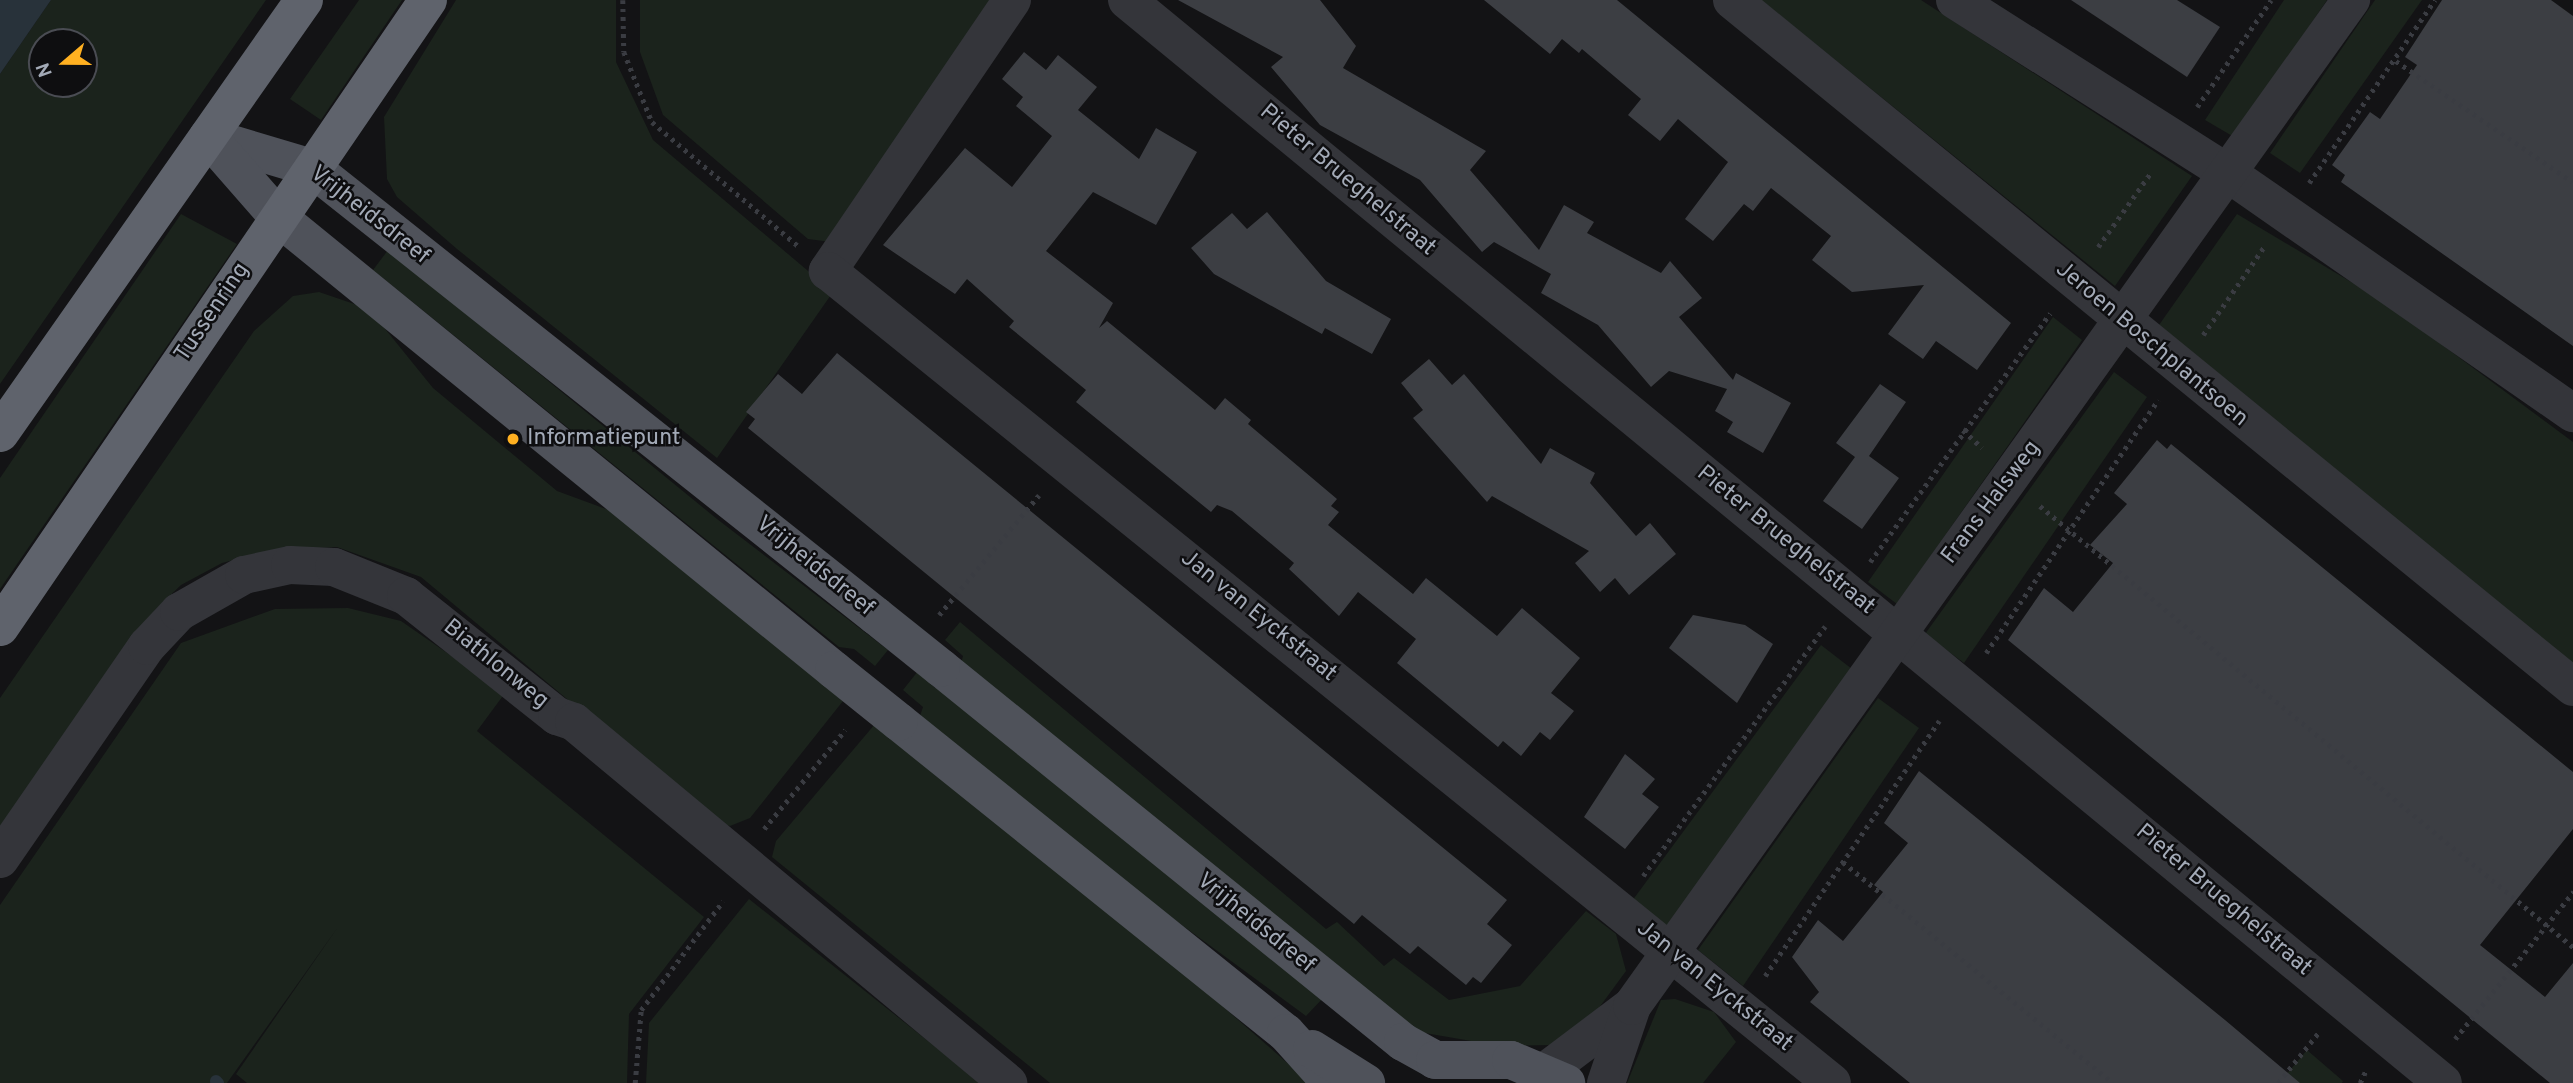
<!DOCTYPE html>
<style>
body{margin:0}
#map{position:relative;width:2573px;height:1083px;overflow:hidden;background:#131315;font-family:Overpass,sans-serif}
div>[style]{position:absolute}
.green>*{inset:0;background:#1b231c}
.water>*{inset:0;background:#28323a}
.stream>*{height:12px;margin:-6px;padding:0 6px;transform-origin:6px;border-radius:6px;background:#28323a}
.building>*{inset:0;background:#3c3e43}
.path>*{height:4.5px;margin-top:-2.25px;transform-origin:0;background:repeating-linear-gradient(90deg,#3a3c42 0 3.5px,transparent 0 8.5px)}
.minor>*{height:38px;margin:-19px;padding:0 19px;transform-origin:19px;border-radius:19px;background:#34353a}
.major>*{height:38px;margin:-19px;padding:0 19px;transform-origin:19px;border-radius:19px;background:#4f525a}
.highway>*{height:38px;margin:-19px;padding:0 19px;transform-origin:19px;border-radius:19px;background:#5f636c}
.major-bridge>*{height:38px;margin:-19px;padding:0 19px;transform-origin:19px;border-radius:19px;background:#4f525a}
.dots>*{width:19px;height:19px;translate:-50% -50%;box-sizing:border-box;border:4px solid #0e0e10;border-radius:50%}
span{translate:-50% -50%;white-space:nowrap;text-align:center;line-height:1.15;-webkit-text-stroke:5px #0e0e10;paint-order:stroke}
.street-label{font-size:23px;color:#a3aab7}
.poi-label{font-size:23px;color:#a3aab7}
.left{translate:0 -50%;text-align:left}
.north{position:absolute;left:28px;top:28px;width:70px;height:70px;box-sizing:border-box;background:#0e0e10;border:2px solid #4a4c53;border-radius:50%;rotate:250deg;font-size:19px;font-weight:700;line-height:28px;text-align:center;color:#a3aab7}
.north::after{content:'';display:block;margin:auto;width:24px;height:32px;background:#ffb021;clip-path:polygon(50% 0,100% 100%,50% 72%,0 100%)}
</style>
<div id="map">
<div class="green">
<div style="clip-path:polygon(evenodd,51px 0,266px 0,0 384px,0 74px,51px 0,84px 42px,84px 84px,42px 84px,42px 42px,84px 42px)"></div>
<div style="clip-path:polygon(359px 0,402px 0,321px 120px,290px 99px)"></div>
<div style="clip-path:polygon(456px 0,616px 0,616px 62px,653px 140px,833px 292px,717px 458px,457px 249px,397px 197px,387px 179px,384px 117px)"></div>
<div style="clip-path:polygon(640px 0,996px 0,831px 242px,808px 239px,663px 115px,640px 52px)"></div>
<div style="clip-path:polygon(1761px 0,1921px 0,2192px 176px,2115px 286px)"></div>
<div style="clip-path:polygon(2284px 0,2327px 0,2234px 137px,2205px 120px)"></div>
<div style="clip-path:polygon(2375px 0,2422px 0,2300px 173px,2270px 153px)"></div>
<div style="clip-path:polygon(181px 214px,237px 244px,0 589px,0 478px)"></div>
<div style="clip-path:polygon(2237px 214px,2383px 301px,2573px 442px,2573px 664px,2159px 325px)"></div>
<div style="clip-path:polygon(388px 250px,717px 519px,888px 650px,875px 666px,854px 649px,839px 647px,373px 270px)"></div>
<div style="clip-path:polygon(319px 292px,369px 309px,433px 388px,557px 491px,625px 516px,843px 701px,750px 818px,730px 826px,713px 821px,421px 577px,337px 547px,273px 550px,222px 563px,181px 585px,156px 609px,0 834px,0 698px,254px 331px,293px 296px)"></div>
<div style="clip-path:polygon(2053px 317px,2082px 340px,1897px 604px,1868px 582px)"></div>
<div style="clip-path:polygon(2114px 372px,2147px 397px,1964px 663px,1925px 634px)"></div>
<div style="clip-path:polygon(348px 608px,401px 621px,505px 693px,477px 731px,704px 917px,629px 1014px,627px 1083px,247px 1083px,236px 1074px,338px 927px,227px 1083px,0 1083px,0 905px,181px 643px,275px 609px)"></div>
<div style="clip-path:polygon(960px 622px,1326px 929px,1337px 922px,1384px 966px,1394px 958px,1449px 1000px,1520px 986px,1586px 911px,1616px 934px,1626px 971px,1593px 1016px,1554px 1045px,1500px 1046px,1425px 1033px,1372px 1005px,960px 667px,963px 656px,945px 640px)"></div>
<div style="clip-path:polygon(1821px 645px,1852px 669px,1671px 931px,1632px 901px)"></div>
<div style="clip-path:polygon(918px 671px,935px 688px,941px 682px,1325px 996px,1306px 1016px,1145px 898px,920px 716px,923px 707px,903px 690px)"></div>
<div style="clip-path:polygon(1878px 698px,1919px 728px,1743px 986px,1698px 950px)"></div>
<div style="clip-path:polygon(875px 724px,1178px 967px,1310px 1083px,1050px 1083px,772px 857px,776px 841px)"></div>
<div style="clip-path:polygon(749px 899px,981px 1083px,646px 1083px,649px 1023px)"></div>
<div style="clip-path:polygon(1675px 999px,1714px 1012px,1736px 1042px,1703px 1083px,1627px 1083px,1661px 1000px)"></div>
<div style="clip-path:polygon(2307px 1050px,2343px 1081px,2342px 1083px,2279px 1083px)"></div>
</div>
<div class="water">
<div style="clip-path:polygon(0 0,51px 0,0 74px)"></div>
</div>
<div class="stream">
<div style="left:216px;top:1081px;width:3px;rotate:45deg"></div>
</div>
<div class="building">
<div style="clip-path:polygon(1178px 0,1320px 0,1356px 46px,1343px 68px,1486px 151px,1470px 170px,1539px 250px,1564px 205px,1594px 222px,1587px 233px,1661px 273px,1670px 261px,1702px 298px,1679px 317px,1733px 380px,1736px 373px,1791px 403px,1763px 453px,1727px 432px,1733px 422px,1715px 411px,1727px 389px,1669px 371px,1651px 387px,1598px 325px,1541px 293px,1551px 274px,1494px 242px,1482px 252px,1420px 180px,1320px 125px,1271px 67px,1283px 57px)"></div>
<div style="clip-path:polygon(1484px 0,1617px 0,2011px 323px,1977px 370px,1936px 341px,1923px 359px,1888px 334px,1924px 285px,1852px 292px,1812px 260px,1831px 236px,1771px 188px,1753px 211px,1744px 204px,1713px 241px,1685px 219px,1728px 162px,1678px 119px,1660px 141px,1628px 115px,1641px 99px,1582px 49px,1579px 53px,1562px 39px,1550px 54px)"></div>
<div style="clip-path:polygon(2071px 0,2177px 0,2220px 27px,2187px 77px)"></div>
<div style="clip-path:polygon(2442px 0,2551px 0,2573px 16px,2573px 346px,2341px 182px,2345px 175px,2332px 165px,2370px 112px,2380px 119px,2417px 65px,2405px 57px)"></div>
<div style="clip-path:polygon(1024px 52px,1046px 70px,1058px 55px,1097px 87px,1078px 110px,1139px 159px,1156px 128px,1197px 152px,1156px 225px,1093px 192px,1046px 251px,1113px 303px,1099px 328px,1107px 321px,1215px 410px,1225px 398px,1251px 420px,1248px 424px,1337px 499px,1331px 506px,1339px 512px,1328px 525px,1413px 594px,1426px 578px,1497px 636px,1522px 608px,1580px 658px,1551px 693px,1574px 711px,1550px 740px,1540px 732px,1521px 756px,1503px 741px,1498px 747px,1397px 663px,1416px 639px,1358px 592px,1339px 616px,1289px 569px,1294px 563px,1232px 511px,1217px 505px,1211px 512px,1076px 402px,1086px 390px,1009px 327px,1014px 321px,967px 279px,955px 294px,883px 245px,965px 148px,1012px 187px,1052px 136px,1016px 106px,1023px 97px,1002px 79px)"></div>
<div style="clip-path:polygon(1267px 212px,1326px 281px,1391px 319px,1372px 354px,1325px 328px,1322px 334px,1214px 274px,1191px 248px,1232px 213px,1247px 229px)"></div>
<div style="clip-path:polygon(837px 353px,1507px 900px,1487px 924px,1512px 945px,1481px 983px,1473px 977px,1466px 985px,1418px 946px,1410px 954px,1362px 915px,1354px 924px,748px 428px,755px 419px,746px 412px,778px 374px,802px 394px)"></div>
<div style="clip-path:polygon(1429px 359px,1452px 385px,1464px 374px,1541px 464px,1550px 448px,1595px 473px,1590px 483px,1636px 536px,1650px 523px,1676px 554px,1629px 595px,1615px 578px,1600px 592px,1575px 563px,1589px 551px,1492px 496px,1487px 502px,1413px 418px,1423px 410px,1401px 383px)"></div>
<div style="clip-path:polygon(1880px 384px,1906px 402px,1869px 456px,1899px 478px,1862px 529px,1823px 501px,1855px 457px,1836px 443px)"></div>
<div style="clip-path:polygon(2157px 440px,2167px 449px,2171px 444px,2573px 772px,2573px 829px,2480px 945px,2545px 997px,2573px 963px,2573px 1083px,2550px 1083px,2008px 640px,2044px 588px,2073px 612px,2113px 563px,2090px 545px,2127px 504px,2114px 493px)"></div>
<div style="clip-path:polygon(1693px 615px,1745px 625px,1773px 644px,1737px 703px,1669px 648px)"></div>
<div style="clip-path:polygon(1625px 754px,1655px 779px,1642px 794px,1659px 807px,1625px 849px,1584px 817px)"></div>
<div style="clip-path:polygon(1919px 771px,2225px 1020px,2300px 1083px,1910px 1083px,1810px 1002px,1819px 992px,1792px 957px,1818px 920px,1843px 941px,1883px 892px,1874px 885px,1908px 843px,1884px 823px)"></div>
</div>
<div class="path">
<div style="left:623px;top:0;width:52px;rotate:88.9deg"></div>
<div style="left:624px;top:52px;width:75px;rotate:68.2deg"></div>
<div style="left:652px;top:122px;width:192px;rotate:40.3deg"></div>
<div style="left:2396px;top:61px;width:214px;rotate:34.4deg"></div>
<div style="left:2197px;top:107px;width:130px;rotate:-55.3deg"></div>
<div style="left:2309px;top:183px;width:222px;rotate:-55.5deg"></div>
<div style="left:2098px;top:247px;width:93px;rotate:-54.6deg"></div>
<div style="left:2203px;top:335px;width:107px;rotate:-55.3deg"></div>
<div style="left:1963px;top:430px;width:26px;rotate:43deg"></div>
<div style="left:2040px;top:506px;width:692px;rotate:39.6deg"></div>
<div style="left:1870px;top:562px;width:307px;rotate:-54.1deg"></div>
<div style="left:939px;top:615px;width:156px;rotate:-50.2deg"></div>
<div style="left:1986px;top:653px;width:306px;rotate:-55.8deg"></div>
<div style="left:764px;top:829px;width:128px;rotate:-50.7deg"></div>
<div style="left:1843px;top:862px;width:349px;rotate:39.3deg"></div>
<div style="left:1643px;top:876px;width:309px;rotate:-53.9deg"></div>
<div style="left:1765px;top:976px;width:309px;rotate:-55.7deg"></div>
<div style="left:2455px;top:1039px;width:189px;rotate:-51.2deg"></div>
<div style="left:635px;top:1083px;width:73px;rotate:-85.3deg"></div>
<div style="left:641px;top:1010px;width:136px;rotate:-53deg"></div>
<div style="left:2278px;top:1083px;width:65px;rotate:-51.2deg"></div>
<div style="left:2360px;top:1083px;width:14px;rotate:-65deg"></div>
</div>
<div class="minor">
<div style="left:1012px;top:0;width:328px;rotate:124.2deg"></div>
<div style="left:828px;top:271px;width:1291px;rotate:38.96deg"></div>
<div style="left:1127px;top:0;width:1704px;rotate:39.45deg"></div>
<div style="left:1732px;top:0;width:1086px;rotate:39.24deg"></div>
<div style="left:1955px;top:0;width:325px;rotate:32.4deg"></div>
<div style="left:2229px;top:174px;width:419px;rotate:34.8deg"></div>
<div style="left:0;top:859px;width:259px;rotate:-55.4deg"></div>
<div style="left:147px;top:646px;width:47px;rotate:-46.7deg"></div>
<div style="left:179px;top:612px;width:75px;rotate:-29.6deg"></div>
<div style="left:244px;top:575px;width:47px;rotate:-12.3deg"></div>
<div style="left:290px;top:565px;width:44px;rotate:2.6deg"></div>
<div style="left:334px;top:567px;width:78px;rotate:21.9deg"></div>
<div style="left:406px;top:596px;width:193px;rotate:38.5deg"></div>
<div style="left:557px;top:716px;width:18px;rotate:19deg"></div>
<div style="left:574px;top:722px;width:565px;rotate:39.75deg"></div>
<div style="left:1546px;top:1071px;width:108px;rotate:-37.1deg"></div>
<div style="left:1606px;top:1083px;width:81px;rotate:-71.3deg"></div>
<div style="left:1632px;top:1006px;width:1237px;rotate:-54.45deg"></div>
</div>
<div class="major">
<div style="left:208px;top:137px;width:109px;rotate:16.6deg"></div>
<div style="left:312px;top:168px;width:720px;rotate:38.46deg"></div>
<div style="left:208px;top:137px;width:106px;rotate:48.8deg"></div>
<div style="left:278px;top:217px;width:717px;rotate:39.17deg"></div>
<div style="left:941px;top:668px;width:594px;rotate:38.99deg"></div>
<div style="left:1403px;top:1042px;width:37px;rotate:29deg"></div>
<div style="left:1435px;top:1060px;width:76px"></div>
<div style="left:1511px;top:1060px;width:60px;rotate:22.7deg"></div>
<div style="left:899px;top:722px;width:496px;rotate:38.8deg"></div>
<div style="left:1286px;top:1033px;width:67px;rotate:48deg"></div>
<div style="left:1312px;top:1049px;width:64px;rotate:32.2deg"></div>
</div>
<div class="highway">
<div style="left:0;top:433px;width:529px;rotate:-54.93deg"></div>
<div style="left:0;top:627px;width:759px;rotate:-55.68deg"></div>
</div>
<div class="major-bridge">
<div style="left:876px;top:616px;width:83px;rotate:38.7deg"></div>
<div style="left:834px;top:670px;width:83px;rotate:38.7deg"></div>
</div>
<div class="dots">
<div style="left:513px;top:439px;background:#ffb021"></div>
</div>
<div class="street-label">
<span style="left:1347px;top:181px;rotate:40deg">Pieter Brueghelstraat</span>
<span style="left:369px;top:216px;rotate:38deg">Vrijheidsdreef</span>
<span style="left:213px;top:313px;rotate:-56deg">Tussenring</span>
<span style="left:2151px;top:345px;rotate:40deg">Jeroen Boschplantsoen</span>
<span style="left:1992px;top:503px;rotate:-53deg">Frans Halsweg</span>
<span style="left:1785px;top:541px;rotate:39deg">Pieter Brueghelstraat</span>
<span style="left:814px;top:567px;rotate:39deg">Vrijheidsdreef</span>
<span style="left:1258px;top:617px;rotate:39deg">Jan van Eyckstraat</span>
<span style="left:495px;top:665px;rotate:39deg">Biathlonweg</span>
<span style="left:2223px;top:901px;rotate:40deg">Pieter Brueghelstraat</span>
<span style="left:1255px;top:924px;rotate:39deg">Vrijheidsdreef</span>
<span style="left:1714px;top:987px;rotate:39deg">Jan van Eyckstraat</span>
</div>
<div class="poi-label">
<span class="left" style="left:527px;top:439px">Informatiepunt</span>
</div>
<div class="north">N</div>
</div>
